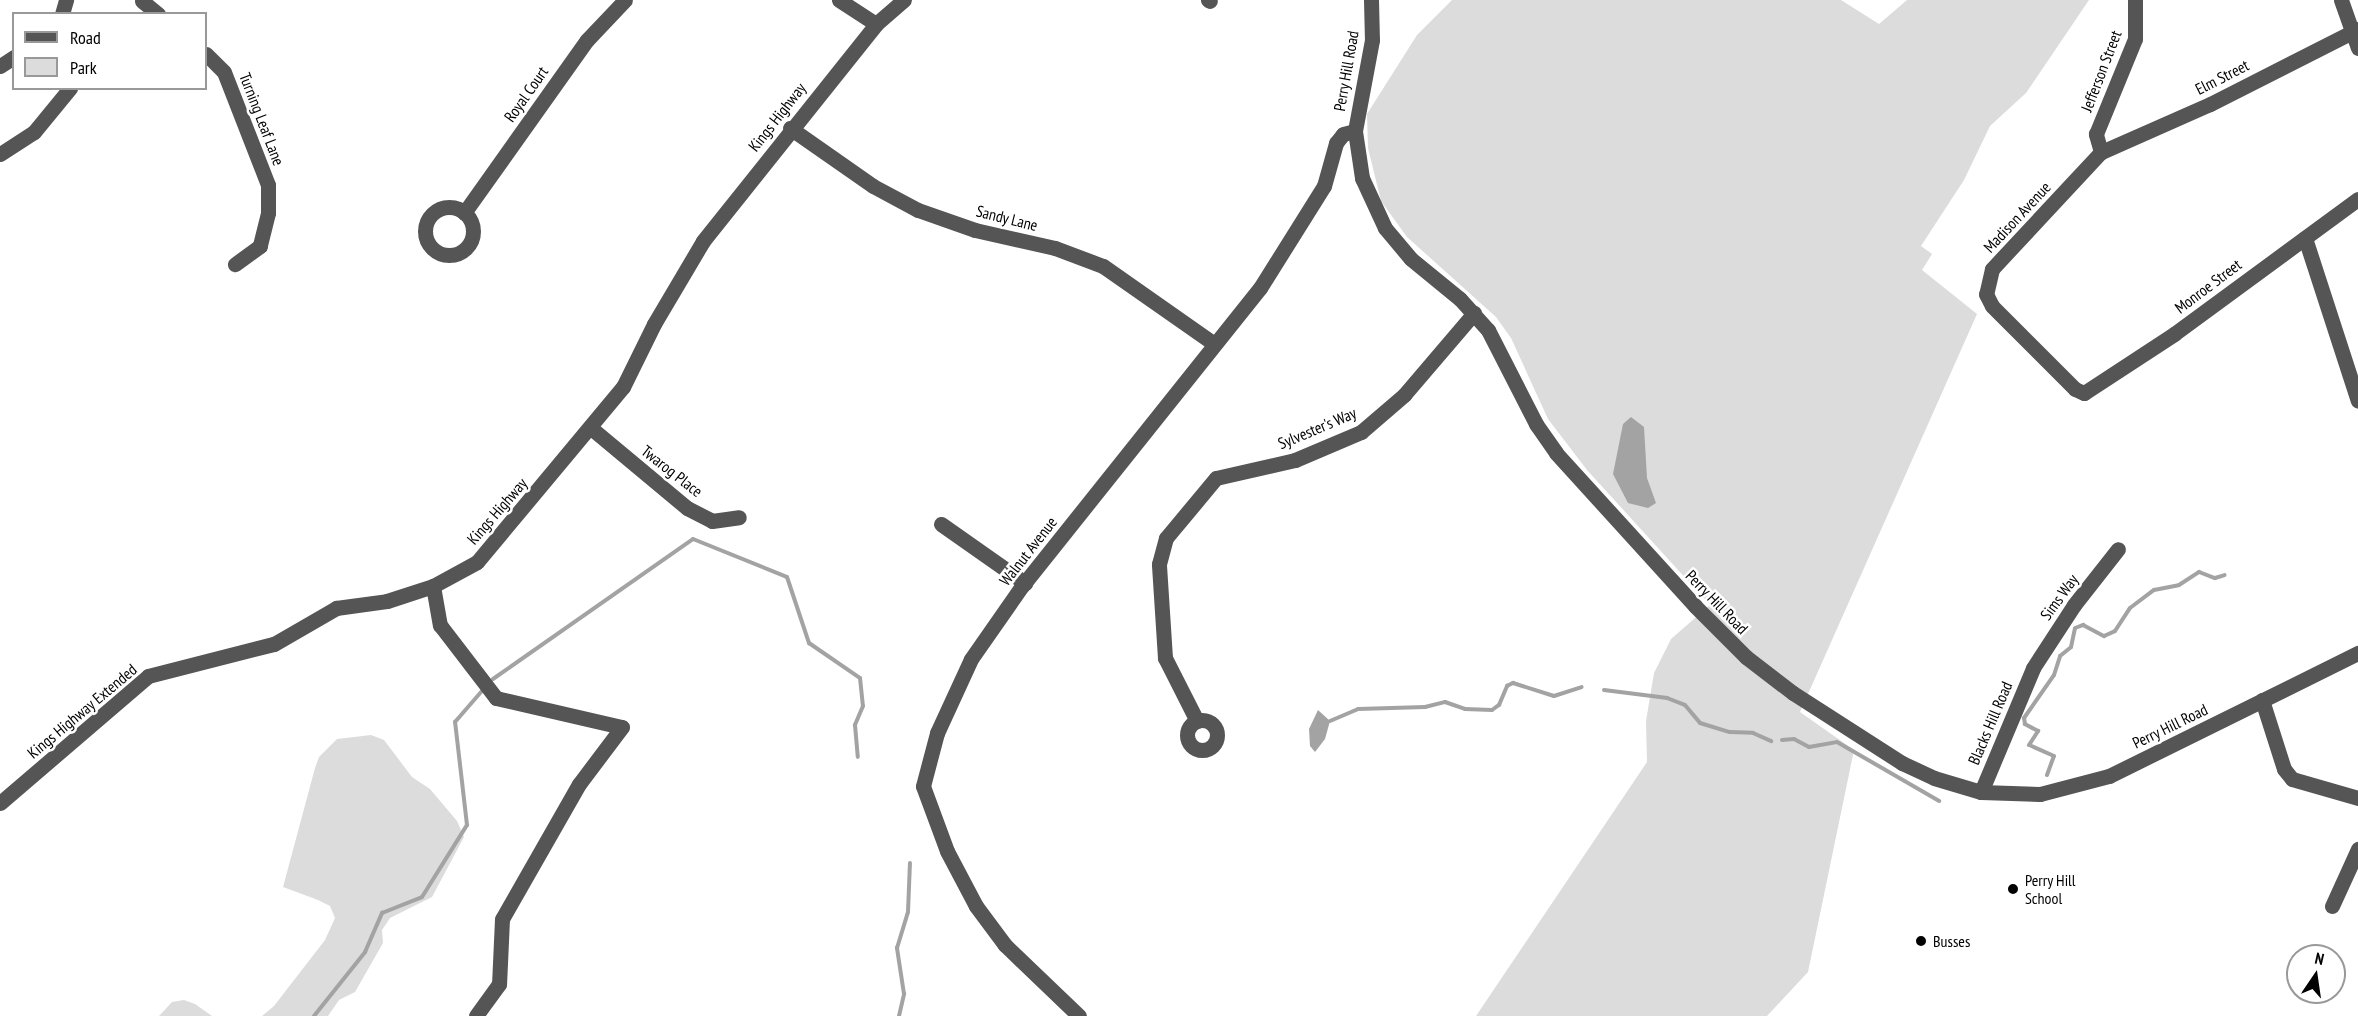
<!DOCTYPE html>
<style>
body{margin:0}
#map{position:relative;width:2358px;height:1016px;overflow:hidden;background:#fff;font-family:"PT Sans Narrow",sans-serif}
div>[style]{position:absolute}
.green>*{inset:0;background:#dcdcdc}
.water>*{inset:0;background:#a3a3a3}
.stream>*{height:4px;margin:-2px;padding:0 2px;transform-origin:2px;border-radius:2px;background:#a3a3a3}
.minor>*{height:15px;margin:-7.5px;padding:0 7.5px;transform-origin:7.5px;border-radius:7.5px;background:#555}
.minor>.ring{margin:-7.5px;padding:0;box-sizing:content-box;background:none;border:15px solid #555;border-radius:50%}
.dots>*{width:16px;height:16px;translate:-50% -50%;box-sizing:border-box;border:3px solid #fff;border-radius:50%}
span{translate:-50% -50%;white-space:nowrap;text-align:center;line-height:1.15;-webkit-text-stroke:5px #fff;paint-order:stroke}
.street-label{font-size:16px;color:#000}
.poi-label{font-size:16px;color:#000}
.left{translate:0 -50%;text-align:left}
.legend{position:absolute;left:12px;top:12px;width:195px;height:78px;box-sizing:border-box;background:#fff;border:2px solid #999;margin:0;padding:8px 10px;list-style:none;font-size:18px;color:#000}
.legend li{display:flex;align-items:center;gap:12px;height:30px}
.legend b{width:30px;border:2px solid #999}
.north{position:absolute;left:2286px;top:944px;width:60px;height:60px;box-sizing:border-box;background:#fff;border:2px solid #999;border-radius:50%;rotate:13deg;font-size:16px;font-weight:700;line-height:24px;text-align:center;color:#000}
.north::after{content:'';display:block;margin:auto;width:21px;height:27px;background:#000;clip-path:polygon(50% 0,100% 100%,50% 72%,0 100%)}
</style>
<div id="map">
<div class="green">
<div style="clip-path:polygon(1452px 0,1841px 0,1879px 24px,1907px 0,2089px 0,2026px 93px,1990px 126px,1964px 180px,1921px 246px,1932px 254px,1922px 270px,1977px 314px,1800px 712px,1854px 750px,1808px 972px,1767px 1016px,1476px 1016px,1647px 762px,1646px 721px,1654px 673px,1671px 639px,1710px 605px,1587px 470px,1548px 419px,1511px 338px,1496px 317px,1407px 237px,1381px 201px,1368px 148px,1367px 114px,1417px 35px)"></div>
<div style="clip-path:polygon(371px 735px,384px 740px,412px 777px,430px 789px,457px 821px,464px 837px,432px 897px,390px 918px,382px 930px,383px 943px,355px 992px,339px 1000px,328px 1016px,262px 1016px,274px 1006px,325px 940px,335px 918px,330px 906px,318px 900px,283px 887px,315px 768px,319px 757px,337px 739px)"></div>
<div style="clip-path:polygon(184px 1000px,195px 1004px,212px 1016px,159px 1016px,172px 1002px)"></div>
</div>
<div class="water">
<div style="clip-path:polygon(1631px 417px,1644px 427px,1647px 478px,1656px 503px,1648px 508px,1628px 503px,1613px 474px,1623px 424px)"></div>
<div style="clip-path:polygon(1318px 710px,1330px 721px,1325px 739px,1315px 752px,1310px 746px,1309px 729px)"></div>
</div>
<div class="stream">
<div style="left:493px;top:679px;width:244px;rotate:-35deg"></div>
<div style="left:693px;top:539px;width:101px;rotate:22deg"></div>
<div style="left:787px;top:577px;width:70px;rotate:71.6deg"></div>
<div style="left:809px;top:643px;width:62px;rotate:34.5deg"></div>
<div style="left:860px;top:678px;width:28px;rotate:84deg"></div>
<div style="left:863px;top:706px;width:21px;rotate:113deg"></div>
<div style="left:855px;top:725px;width:32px;rotate:85deg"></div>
<div style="left:1604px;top:690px;width:64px;rotate:7.2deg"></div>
<div style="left:1667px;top:698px;width:19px;rotate:21deg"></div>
<div style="left:1685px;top:705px;width:23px;rotate:50deg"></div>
<div style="left:1700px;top:723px;width:31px;rotate:17deg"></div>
<div style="left:1730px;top:732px;width:23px;rotate:2deg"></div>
<div style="left:1753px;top:733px;width:20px;rotate:24deg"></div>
<div style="left:1330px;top:721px;width:30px;rotate:-23deg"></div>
<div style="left:1358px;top:709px;width:67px;rotate:-1.7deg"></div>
<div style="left:1425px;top:707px;width:21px;rotate:-14deg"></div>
<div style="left:1445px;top:702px;width:21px;rotate:19deg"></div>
<div style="left:1465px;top:709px;width:27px;rotate:2deg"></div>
<div style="left:1492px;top:710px;width:9px;rotate:-36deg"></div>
<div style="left:1499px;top:705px;width:21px;rotate:-67deg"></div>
<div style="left:1507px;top:686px;width:7px;rotate:-27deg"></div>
<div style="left:1513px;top:683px;width:43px;rotate:17.6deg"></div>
<div style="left:1554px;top:696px;width:29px;rotate:-18deg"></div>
<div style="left:1782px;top:740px;width:12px;rotate:-5deg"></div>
<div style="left:1794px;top:739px;width:17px;rotate:28deg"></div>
<div style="left:1809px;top:747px;width:28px;rotate:-10deg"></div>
<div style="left:1837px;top:742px;width:118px;rotate:30deg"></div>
<div style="left:2047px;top:775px;width:20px;rotate:-70deg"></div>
<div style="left:2054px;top:756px;width:27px;rotate:-156deg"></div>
<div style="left:2029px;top:745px;width:17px;rotate:-57deg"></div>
<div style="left:2038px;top:731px;width:15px;rotate:-152deg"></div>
<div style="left:2025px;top:724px;width:6px;rotate:-99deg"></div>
<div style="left:2024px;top:718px;width:52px;rotate:-55.1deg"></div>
<div style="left:2054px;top:675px;width:20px;rotate:-72deg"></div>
<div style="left:2060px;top:656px;width:14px;rotate:-39deg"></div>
<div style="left:2071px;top:647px;width:19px;rotate:-78deg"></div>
<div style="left:2075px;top:628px;width:9px;rotate:-21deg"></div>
<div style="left:2083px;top:625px;width:24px;rotate:28deg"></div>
<div style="left:2104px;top:636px;width:12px;rotate:-24deg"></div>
<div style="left:2115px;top:631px;width:27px;rotate:-57deg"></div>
<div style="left:2130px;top:608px;width:30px;rotate:-37deg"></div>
<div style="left:2154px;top:590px;width:25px;rotate:-11deg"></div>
<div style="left:2179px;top:585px;width:24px;rotate:-33deg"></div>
<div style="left:2199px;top:572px;width:17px;rotate:21deg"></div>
<div style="left:2215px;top:578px;width:10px;rotate:-17deg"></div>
<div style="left:314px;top:1016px;width:82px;rotate:-51.4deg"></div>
<div style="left:365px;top:952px;width:43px;rotate:-66.4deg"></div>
<div style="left:382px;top:913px;width:43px;rotate:-21.8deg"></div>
<div style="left:422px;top:897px;width:85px;rotate:-58deg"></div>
<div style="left:467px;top:825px;width:104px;rotate:-96.6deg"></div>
<div style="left:455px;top:722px;width:40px;rotate:-49deg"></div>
<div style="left:899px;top:1016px;width:23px;rotate:-77deg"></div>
<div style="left:904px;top:994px;width:47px;rotate:-98.7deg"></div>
<div style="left:897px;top:948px;width:38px;rotate:-73deg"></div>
<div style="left:908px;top:912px;width:49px;rotate:-87.7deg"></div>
</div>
<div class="minor">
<div style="left:839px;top:0;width:44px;rotate:33deg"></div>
<div style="left:1208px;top:0;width:2px;rotate:27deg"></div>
<div style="left:1371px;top:0;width:40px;rotate:88.6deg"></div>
<div style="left:1372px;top:40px;width:93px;rotate:100.6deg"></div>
<div style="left:1355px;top:131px;width:48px;rotate:81.5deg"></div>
<div style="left:1362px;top:178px;width:55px;rotate:65.3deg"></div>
<div style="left:1385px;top:228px;width:40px;rotate:50deg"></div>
<div style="left:1411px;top:259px;width:63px;rotate:39.2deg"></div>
<div style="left:1460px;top:299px;width:42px;rotate:47.9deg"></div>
<div style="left:1488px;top:330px;width:106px;rotate:62.9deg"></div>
<div style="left:1536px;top:424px;width:35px;rotate:55deg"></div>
<div style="left:1556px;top:453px;width:207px;rotate:47.7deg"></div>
<div style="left:1695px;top:606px;width:72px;rotate:45deg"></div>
<div style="left:1746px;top:657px;width:59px;rotate:37.5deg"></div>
<div style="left:1793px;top:693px;width:130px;rotate:32.7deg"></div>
<div style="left:1902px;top:763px;width:35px;rotate:25deg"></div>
<div style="left:1934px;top:778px;width:49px;rotate:16.6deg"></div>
<div style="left:1981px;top:792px;width:59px;rotate:1.9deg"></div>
<div style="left:2040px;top:794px;width:71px;rotate:-14.6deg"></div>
<div style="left:2109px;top:776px;width:278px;rotate:-26.3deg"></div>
<div style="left:2341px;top:0;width:51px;rotate:70.5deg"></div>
<div style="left:142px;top:1px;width:21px;rotate:39deg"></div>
<div style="left:62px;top:14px;width:15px;rotate:-74deg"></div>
<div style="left:2358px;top:29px;width:166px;rotate:153.1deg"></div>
<div style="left:2210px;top:104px;width:119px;rotate:156.2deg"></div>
<div style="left:2101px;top:152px;width:160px;rotate:133deg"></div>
<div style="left:1992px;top:269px;width:26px;rotate:103deg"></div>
<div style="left:1986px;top:294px;width:13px;rotate:63deg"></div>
<div style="left:1992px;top:306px;width:117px;rotate:45deg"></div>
<div style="left:2075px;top:389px;width:10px;rotate:24deg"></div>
<div style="left:2084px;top:393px;width:108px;rotate:-33.2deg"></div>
<div style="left:2174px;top:334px;width:228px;rotate:-36.3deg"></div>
<div style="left:206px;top:54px;width:25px;rotate:45deg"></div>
<div style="left:224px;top:72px;width:121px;rotate:68.7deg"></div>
<div style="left:268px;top:185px;width:28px;rotate:90deg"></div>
<div style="left:268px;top:213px;width:34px;rotate:104deg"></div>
<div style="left:260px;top:246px;width:31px;rotate:144deg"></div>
<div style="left:0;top:66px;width:17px;rotate:-33deg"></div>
<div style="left:790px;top:128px;width:101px;rotate:34.9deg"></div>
<div style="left:873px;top:186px;width:51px;rotate:28.1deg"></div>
<div style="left:918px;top:210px;width:60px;rotate:19.3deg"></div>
<div style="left:975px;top:230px;width:82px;rotate:12.7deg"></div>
<div style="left:1055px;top:248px;width:51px;rotate:20.6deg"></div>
<div style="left:1103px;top:266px;width:134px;rotate:35deg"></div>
<div style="left:2101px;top:152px;width:19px;rotate:-106deg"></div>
<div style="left:2096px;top:134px;width:103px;rotate:-67.7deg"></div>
<div style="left:2135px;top:39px;width:39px;rotate:-90deg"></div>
<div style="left:0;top:154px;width:40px;rotate:-32.9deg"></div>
<div style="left:34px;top:132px;width:57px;rotate:-50.7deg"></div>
<div class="ring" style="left:425px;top:207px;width:33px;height:33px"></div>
<div style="left:464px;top:213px;width:212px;rotate:-54.6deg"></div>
<div style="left:587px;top:40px;width:55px;rotate:-46.5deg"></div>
<div style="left:2305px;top:238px;width:171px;rotate:72deg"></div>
<div style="left:591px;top:428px;width:125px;rotate:39.8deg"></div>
<div style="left:687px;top:508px;width:28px;rotate:27deg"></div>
<div style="left:712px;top:521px;width:27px;rotate:-8deg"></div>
<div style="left:941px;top:524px;width:103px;rotate:35.1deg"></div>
<div style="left:433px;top:586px;width:40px;rotate:80deg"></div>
<div style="left:440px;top:625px;width:92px;rotate:52.5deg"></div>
<div style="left:496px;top:698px;width:129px;rotate:13deg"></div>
<div style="left:622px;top:727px;width:71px;rotate:127deg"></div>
<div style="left:579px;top:784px;width:155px;rotate:119.7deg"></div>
<div style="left:502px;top:919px;width:65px;rotate:92.6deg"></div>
<div style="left:499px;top:984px;width:39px;rotate:126deg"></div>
<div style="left:2262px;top:700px;width:72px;rotate:72.3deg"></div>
<div style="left:2284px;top:769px;width:13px;rotate:51deg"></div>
<div style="left:2292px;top:779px;width:69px;rotate:16.1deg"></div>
<div class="ring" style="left:1187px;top:720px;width:15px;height:15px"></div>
<div style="left:1197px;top:721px;width:71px;rotate:-116.9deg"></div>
<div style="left:1165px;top:658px;width:94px;rotate:-93.7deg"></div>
<div style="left:1159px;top:564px;width:27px;rotate:-75deg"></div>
<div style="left:1166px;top:538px;width:78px;rotate:-50.2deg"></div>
<div style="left:1216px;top:478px;width:81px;rotate:-12.8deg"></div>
<div style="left:1295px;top:460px;width:72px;rotate:-23deg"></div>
<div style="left:1361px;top:432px;width:57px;rotate:-40.7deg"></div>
<div style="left:1404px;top:395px;width:108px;rotate:-49.5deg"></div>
<div style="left:1981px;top:792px;width:134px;rotate:-67.2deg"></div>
<div style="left:2033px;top:668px;width:75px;rotate:-56.9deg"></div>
<div style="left:2074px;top:605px;width:71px;rotate:-51.8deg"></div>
<div style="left:0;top:803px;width:195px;rotate:-40.6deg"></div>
<div style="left:148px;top:676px;width:130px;rotate:-14.3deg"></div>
<div style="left:274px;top:644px;width:72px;rotate:-30.1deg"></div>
<div style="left:336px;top:608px;width:51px;rotate:-7.8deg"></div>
<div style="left:387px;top:601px;width:48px;rotate:-18.1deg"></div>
<div style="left:433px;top:586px;width:50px;rotate:-28.6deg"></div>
<div style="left:477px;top:562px;width:228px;rotate:-50.2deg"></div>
<div style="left:623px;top:387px;width:70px;rotate:-63.8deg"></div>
<div style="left:654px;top:324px;width:96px;rotate:-59.4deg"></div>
<div style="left:703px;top:241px;width:278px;rotate:-51.4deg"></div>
<div style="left:876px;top:24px;width:37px;rotate:-41deg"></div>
<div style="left:2332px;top:906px;width:63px;rotate:-65.5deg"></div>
<div style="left:1079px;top:1016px;width:103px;rotate:-136.2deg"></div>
<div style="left:1005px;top:945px;width:49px;rotate:-126.6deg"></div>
<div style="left:976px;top:906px;width:62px;rotate:-117.8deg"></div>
<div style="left:947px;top:851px;width:69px;rotate:-110.3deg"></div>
<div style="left:923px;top:786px;width:55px;rotate:-75.2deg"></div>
<div style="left:937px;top:733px;width:81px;rotate:-65.3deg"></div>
<div style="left:971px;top:659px;width:89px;rotate:-55.1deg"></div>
<div style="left:1022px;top:586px;width:381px;rotate:-51.4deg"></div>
<div style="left:1260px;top:288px;width:120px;rotate:-57.9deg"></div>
<div style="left:1324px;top:186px;width:45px;rotate:-74.4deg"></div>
<div style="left:1336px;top:143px;width:11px;rotate:-52deg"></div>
<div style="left:1343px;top:134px;width:12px;rotate:-14deg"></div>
</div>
<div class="dots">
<div style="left:2013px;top:889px;background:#000"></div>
<div style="left:1921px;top:941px;background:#000"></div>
</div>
<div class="street-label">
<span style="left:1346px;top:71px;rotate:-80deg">Perry Hill Road</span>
<span style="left:2101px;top:71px;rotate:-69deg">Jefferson Street</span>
<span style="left:2222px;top:77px;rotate:-27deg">Elm Street</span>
<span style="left:526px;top:94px;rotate:-55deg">Royal Court</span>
<span style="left:777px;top:117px;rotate:-52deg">Kings Highway</span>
<span style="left:262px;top:119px;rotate:69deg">Turning Leaf Lane</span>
<span style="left:2017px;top:217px;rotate:-47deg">Madison Avenue</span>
<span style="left:1007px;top:218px;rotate:14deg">Sandy Lane</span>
<span style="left:2208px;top:286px;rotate:-37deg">Monroe Street</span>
<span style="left:1317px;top:428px;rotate:-23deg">Sylvester's Way</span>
<span style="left:672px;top:471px;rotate:38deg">Twarog Place</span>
<span style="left:497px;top:511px;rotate:-49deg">Kings Highway</span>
<span style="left:1028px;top:551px;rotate:-52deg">Walnut Avenue</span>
<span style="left:2059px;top:597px;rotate:-54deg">Sims Way</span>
<span style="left:1717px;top:602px;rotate:46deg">Perry Hill Road</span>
<span style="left:82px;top:711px;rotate:-40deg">Kings Highway Extended</span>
<span style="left:1990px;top:723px;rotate:-67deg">Blacks Hill Road</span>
<span style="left:2170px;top:726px;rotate:-26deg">Perry Hill Road</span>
</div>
<div class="poi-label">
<span class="left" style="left:2025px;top:889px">Perry Hill<br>School</span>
<span class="left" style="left:1933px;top:941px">Busses</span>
</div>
<ul class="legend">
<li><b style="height:8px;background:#555"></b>Road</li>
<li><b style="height:16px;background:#dcdcdc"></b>Park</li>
</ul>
<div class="north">N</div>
</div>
